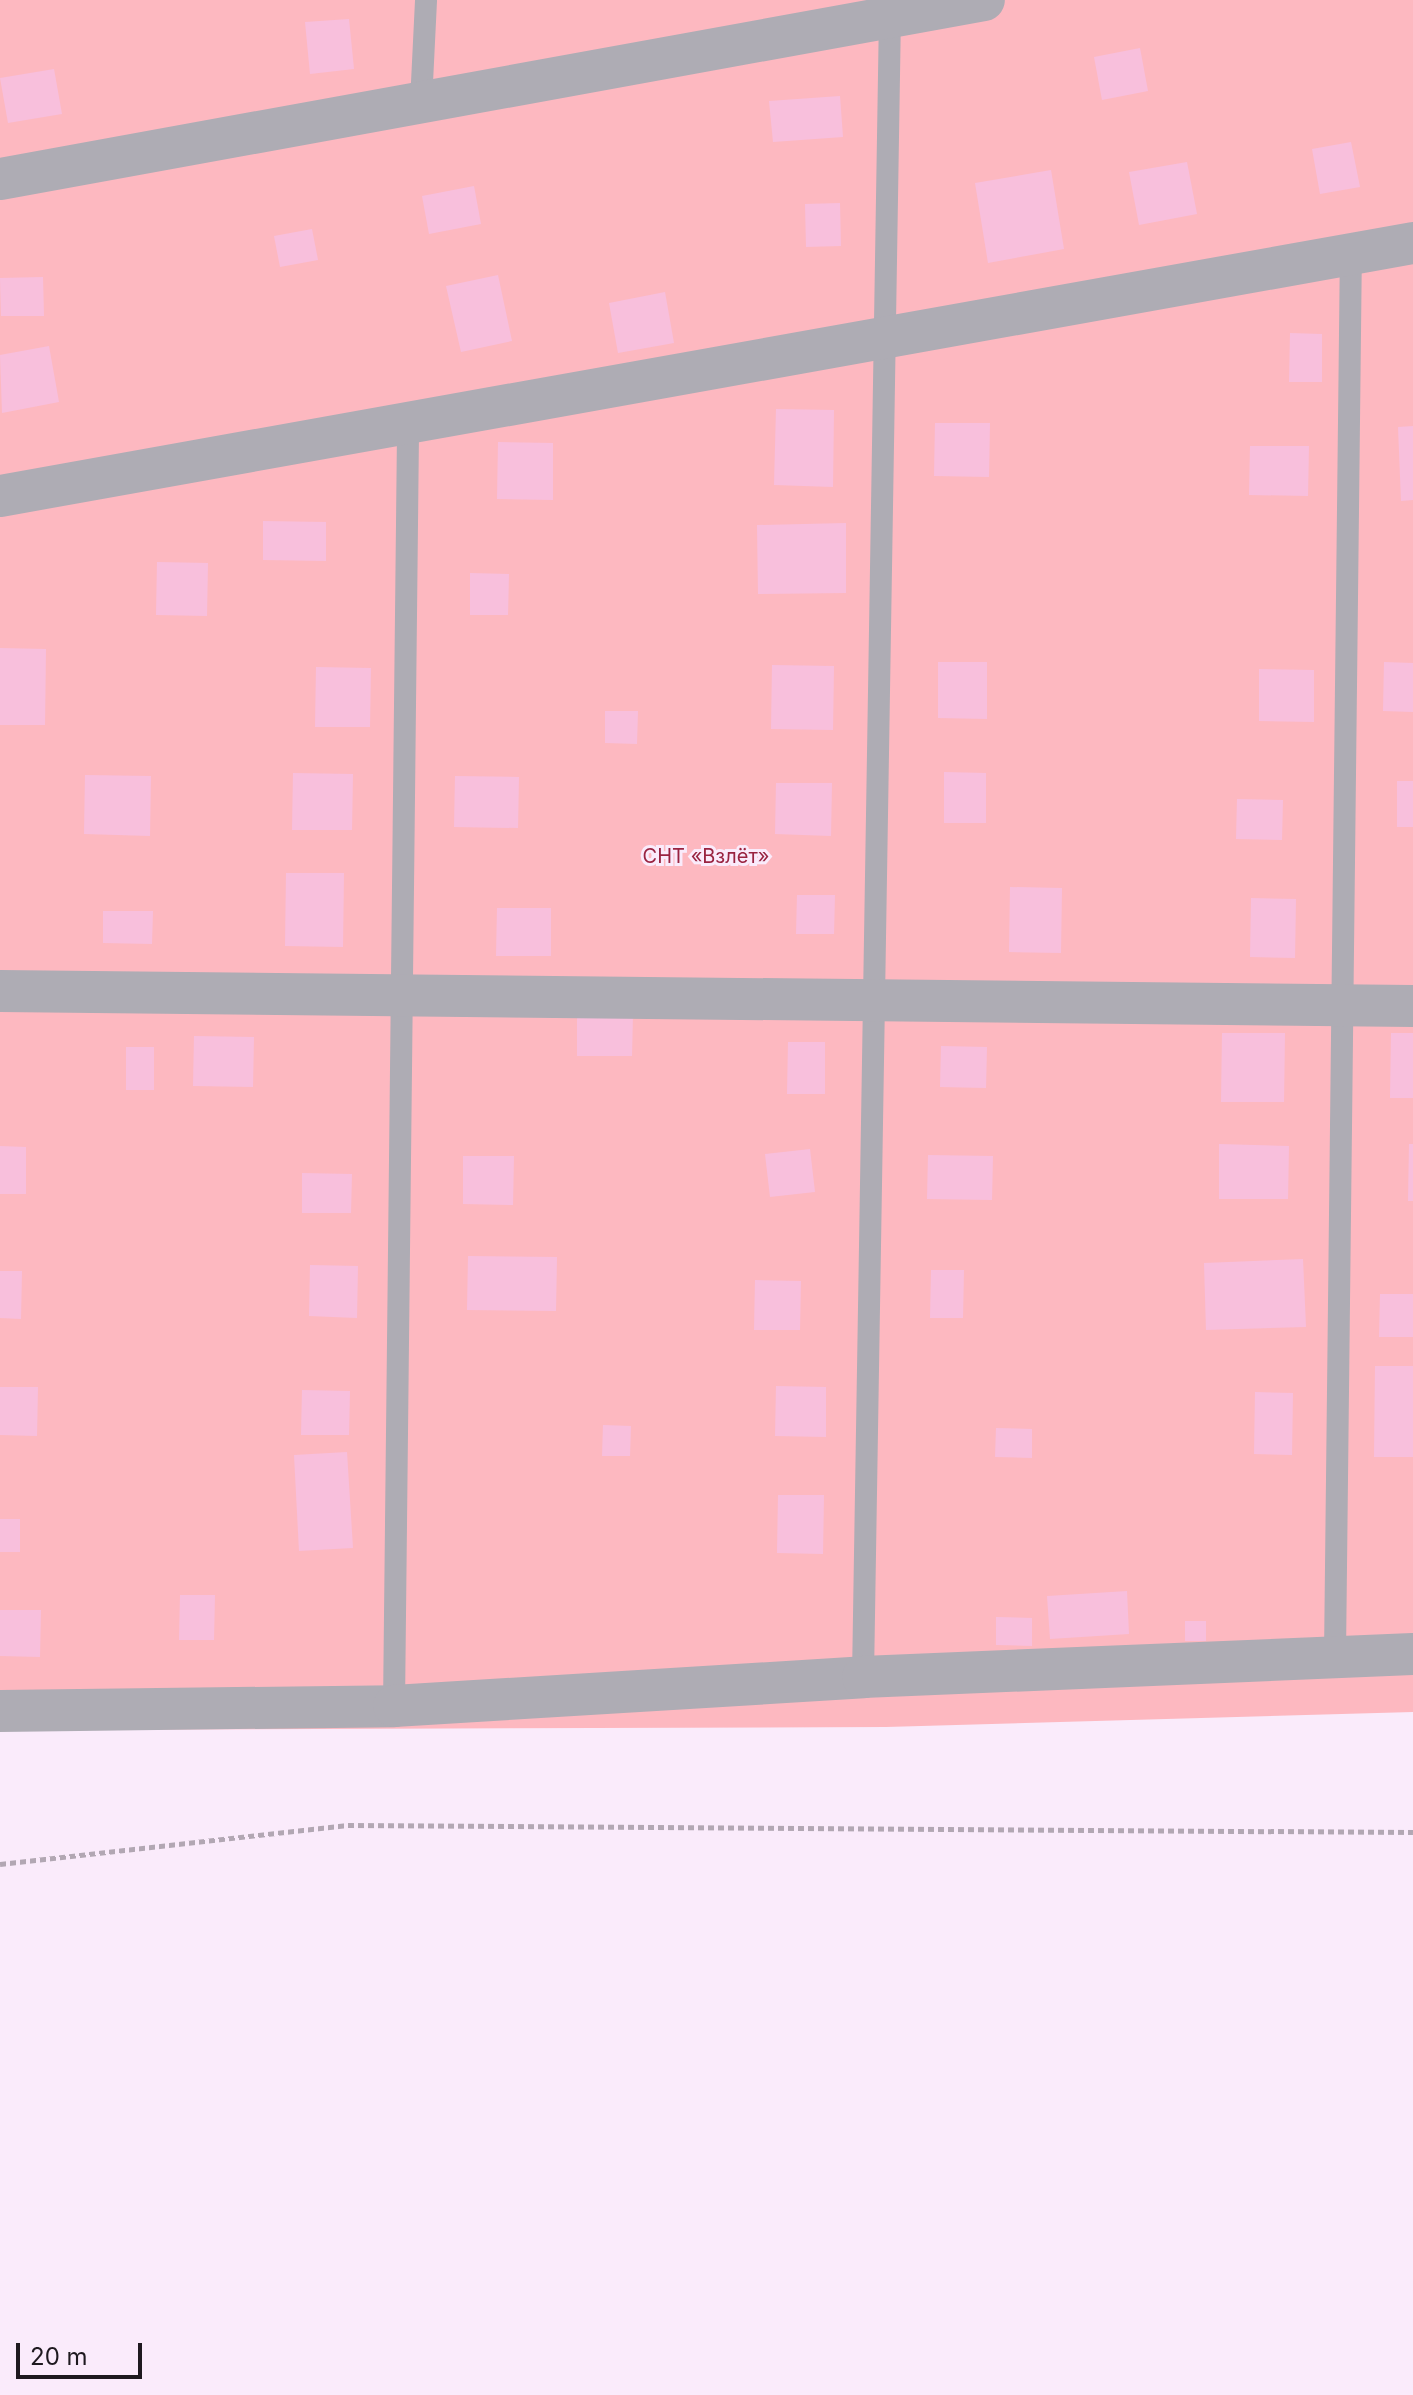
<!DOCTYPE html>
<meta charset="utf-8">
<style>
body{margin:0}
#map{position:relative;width:1413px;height:2395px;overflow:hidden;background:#faebfb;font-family:Inter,sans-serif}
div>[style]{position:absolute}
.green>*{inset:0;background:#fdb8c0}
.building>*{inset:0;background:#f8bfdc}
.path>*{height:5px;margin-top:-2.5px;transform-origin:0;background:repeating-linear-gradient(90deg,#b2a7b3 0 6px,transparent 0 10px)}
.service>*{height:22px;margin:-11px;padding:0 11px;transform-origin:11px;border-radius:11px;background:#aeacb4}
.minor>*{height:42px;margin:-21px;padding:0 21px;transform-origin:21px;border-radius:21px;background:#aeacb4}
span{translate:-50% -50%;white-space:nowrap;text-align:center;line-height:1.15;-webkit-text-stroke:6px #faebfb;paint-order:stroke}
.park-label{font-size:20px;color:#992341}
.scale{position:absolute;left:16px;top:2343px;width:126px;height:36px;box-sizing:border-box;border:4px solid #1e191f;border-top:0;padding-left:10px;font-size:24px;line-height:28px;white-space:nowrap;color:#1e191f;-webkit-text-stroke:6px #faebfb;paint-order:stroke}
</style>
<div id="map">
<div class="green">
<div style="clip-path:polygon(0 0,1413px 0,1413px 1712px,886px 1727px,0 1730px)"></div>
</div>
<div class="building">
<div style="clip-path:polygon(349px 19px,354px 69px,310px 74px,305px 22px)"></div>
<div style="clip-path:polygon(1140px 48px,1148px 91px,1102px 100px,1094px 57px)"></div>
<div style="clip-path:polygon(54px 69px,62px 114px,8px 123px,0 78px)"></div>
<div style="clip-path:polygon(840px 96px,843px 137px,773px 142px,769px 101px)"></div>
<div style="clip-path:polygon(1351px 142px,1360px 187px,1320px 194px,1312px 149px)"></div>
<div style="clip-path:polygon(1187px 162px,1197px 214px,1139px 225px,1129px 172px)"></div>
<div style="clip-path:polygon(1051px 170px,1064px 249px,988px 263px,975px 183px)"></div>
<div style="clip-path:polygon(474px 186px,481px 224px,429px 234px,422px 196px)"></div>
<div style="clip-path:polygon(840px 203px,841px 246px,806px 247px,805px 204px)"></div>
<div style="clip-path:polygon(312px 229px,318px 260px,280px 267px,274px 236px)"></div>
<div style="clip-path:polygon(498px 275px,512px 341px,461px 352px,446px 286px)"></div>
<div style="clip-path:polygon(43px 277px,44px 316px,1px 316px,0 278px)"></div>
<div style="clip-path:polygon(665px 292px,674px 343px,618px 353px,609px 303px)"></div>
<div style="clip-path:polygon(1290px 333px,1322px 334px,1322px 382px,1289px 382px)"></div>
<div style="clip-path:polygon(49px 346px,59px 402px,2px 413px,0 355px)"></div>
<div style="clip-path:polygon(776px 409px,834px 410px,833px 487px,774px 485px)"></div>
<div style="clip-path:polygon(935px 423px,990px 423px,989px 477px,934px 476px)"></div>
<div style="clip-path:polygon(1413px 426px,1413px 500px,1401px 501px,1398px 427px)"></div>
<div style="clip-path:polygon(498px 442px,553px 443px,553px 500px,497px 499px)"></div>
<div style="clip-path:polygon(1250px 446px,1309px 446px,1308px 496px,1249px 495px)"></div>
<div style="clip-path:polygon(263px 521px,326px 522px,326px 561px,263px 560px)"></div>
<div style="clip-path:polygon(846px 523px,846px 593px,758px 594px,757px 525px)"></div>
<div style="clip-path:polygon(157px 562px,208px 563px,207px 616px,156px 615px)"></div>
<div style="clip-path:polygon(470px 573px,509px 574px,508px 615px,470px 615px)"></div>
<div style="clip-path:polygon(0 648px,46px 649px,45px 725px,0 725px)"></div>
<div style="clip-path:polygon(938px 662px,987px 662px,987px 719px,938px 718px)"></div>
<div style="clip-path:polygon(1384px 662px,1413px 663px,1413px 712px,1383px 711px)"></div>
<div style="clip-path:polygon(772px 665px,834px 666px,833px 730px,771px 729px)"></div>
<div style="clip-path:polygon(316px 667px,371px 668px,370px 727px,315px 727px)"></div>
<div style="clip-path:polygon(1259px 669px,1314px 670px,1314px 722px,1259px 721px)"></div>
<div style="clip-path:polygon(605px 711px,638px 711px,637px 744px,605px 743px)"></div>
<div style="clip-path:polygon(944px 772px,986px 773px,986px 823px,944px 823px)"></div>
<div style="clip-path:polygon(293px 773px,353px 774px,352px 830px,292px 830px)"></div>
<div style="clip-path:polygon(85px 775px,151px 776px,150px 836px,84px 834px)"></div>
<div style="clip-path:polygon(455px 776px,519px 777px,518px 828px,454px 827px)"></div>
<div style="clip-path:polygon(1397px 781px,1413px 781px,1413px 827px,1397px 827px)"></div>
<div style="clip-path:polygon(776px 783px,832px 783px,831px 836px,775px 834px)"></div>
<div style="clip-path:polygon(1237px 799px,1283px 800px,1282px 840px,1236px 839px)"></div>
<div style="clip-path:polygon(286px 873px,344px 873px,343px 947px,285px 946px)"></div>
<div style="clip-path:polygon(1010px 887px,1062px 888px,1061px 953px,1009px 952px)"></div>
<div style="clip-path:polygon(797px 895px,835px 895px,834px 934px,796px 934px)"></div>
<div style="clip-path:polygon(1251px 898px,1296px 899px,1295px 958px,1250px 957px)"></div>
<div style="clip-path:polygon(497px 908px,551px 908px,551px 956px,496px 956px)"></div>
<div style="clip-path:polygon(103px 911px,153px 911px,152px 944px,103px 943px)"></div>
<div style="clip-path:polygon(577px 1014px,633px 1014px,632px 1056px,577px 1056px)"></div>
<div style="clip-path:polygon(1222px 1033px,1285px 1033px,1284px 1102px,1221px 1102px)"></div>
<div style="clip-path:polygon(1391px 1033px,1413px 1033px,1413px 1098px,1390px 1098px)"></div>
<div style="clip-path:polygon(194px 1036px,254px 1037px,253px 1087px,193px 1086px)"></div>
<div style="clip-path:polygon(788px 1042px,825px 1042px,825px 1094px,787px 1094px)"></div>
<div style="clip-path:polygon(941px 1046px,987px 1047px,986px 1088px,940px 1087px)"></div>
<div style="clip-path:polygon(126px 1047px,154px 1047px,154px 1090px,126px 1090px)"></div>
<div style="clip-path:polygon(1219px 1144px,1289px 1146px,1288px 1199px,1219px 1199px)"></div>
<div style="clip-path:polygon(1409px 1144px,1413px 1144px,1413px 1201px,1408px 1201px)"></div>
<div style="clip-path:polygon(0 1146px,26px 1147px,26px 1194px,0 1194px)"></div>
<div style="clip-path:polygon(810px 1149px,815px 1192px,770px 1197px,765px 1154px)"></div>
<div style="clip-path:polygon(928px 1155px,993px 1156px,992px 1200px,927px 1199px)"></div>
<div style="clip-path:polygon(463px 1156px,514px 1156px,513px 1205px,463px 1204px)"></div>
<div style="clip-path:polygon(302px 1173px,352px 1174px,351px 1213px,302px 1213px)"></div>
<div style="clip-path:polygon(468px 1256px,557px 1257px,556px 1311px,467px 1310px)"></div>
<div style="clip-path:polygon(1303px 1259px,1306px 1327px,1206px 1330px,1204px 1263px)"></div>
<div style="clip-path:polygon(310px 1265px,358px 1266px,357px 1318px,309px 1316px)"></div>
<div style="clip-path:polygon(931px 1270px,964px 1270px,963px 1318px,930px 1318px)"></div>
<div style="clip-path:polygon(0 1271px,22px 1271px,21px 1319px,0 1318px)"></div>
<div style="clip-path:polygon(755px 1280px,801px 1281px,800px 1330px,754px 1330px)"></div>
<div style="clip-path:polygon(1380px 1294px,1413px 1294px,1413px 1337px,1379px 1337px)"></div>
<div style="clip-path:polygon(1375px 1366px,1413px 1366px,1413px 1457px,1374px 1457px)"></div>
<div style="clip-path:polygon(776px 1386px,826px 1387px,826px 1437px,775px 1436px)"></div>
<div style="clip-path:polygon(0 1387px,38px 1387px,37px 1436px,0 1435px)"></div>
<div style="clip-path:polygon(302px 1390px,350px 1391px,349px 1435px,301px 1435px)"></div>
<div style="clip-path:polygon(1255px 1392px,1293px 1393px,1292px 1455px,1254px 1454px)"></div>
<div style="clip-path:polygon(603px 1425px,631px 1426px,630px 1456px,602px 1456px)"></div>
<div style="clip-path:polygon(996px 1428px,1032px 1429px,1032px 1458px,995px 1457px)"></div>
<div style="clip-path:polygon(347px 1452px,353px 1548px,299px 1551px,294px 1455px)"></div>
<div style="clip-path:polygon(778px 1495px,824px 1495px,823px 1554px,777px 1553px)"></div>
<div style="clip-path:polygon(0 1519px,20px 1519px,20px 1552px,0 1552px)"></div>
<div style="clip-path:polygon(1127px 1591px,1129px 1634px,1050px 1639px,1047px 1596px)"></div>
<div style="clip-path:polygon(180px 1595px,215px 1595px,214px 1640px,179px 1640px)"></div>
<div style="clip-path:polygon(0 1610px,41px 1610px,40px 1657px,0 1656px)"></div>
<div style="clip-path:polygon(996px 1617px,1032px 1618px,1032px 1646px,996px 1645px)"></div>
<div style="clip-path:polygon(1185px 1621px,1206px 1621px,1206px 1641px,1185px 1641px)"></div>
</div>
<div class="path">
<div style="left:0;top:1864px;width:350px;rotate:-6.4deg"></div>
<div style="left:348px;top:1825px;width:1065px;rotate:0.38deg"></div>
</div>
<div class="service">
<div style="left:421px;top:103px;width:103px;rotate:-87.2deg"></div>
<div style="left:1335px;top:1655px;width:1401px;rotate:-89.35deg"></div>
<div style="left:863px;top:1677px;width:1667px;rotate:-89.07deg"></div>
<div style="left:394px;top:1706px;width:1283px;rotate:-89.37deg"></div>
</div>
<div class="minor">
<div style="left:0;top:179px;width:1000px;rotate:-10.31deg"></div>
<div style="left:0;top:496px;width:1435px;rotate:-10.15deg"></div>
<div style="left:0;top:991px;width:1413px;rotate:0.61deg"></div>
<div style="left:0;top:1711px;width:394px;rotate:-0.7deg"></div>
<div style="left:394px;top:1706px;width:470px;rotate:-3.5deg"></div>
<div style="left:863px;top:1677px;width:550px;rotate:-2.39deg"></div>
</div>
<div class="park-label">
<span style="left:706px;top:856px">СНТ «Взлёт»</span>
</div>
<div class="scale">20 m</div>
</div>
